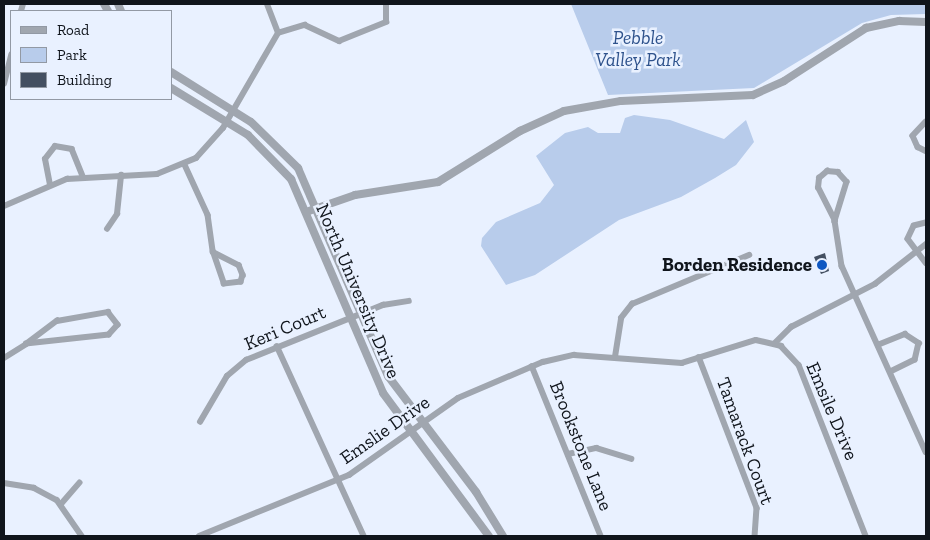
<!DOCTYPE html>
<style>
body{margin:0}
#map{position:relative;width:930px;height:540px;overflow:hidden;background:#e9f1ff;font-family:"Zilla Slab",serif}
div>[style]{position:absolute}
.green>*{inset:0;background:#b8cceb}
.building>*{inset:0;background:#434f61}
.minor>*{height:5.5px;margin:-2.75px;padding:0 2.75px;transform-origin:2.75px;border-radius:2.75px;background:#a0a6af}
.tertiary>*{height:8px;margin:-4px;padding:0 4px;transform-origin:4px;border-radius:4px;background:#a0a6af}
.dots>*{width:14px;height:14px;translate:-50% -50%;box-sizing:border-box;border:2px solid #e9f1ff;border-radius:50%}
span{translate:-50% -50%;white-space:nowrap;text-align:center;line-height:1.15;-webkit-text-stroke:5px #e9f1ff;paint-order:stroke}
.park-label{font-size:19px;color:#2e528c;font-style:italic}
.poi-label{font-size:19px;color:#10151c;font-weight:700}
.right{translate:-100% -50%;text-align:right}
.street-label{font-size:19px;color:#10151c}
.frame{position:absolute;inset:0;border:5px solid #10151c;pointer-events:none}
.legend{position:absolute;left:10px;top:10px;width:162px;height:90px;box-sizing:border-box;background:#e9f1ff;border:1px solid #9299a4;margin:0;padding:6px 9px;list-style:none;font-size:15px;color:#10151c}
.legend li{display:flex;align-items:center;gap:10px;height:25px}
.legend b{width:25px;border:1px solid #9299a4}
</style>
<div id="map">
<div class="green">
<div style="clip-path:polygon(571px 4px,926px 4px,926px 14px,891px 15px,862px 23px,754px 88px,608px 95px)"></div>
<div style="clip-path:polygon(634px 115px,670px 120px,724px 139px,746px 120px,754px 142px,736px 165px,715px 178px,681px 197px,619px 220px,535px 275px,506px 285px,481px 246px,482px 238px,496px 222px,540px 203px,554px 185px,536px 156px,565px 133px,588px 127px,598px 133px,620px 133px,625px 118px)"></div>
</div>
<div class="building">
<div style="clip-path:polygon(825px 253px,829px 271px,821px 274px,814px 257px)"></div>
</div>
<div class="minor">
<div style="left:21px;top:11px;width:7px;rotate:-74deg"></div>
<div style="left:278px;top:33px;width:28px;rotate:-17deg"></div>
<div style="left:305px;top:25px;width:38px;rotate:25deg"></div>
<div style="left:339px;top:41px;width:51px;rotate:-22deg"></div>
<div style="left:386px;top:22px;width:18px;rotate:-90deg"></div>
<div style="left:4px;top:84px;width:30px;rotate:-76deg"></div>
<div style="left:926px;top:122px;width:19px;rotate:133deg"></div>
<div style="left:913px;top:136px;width:12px;rotate:66deg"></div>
<div style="left:918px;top:147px;width:9px;rotate:27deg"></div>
<div style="left:185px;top:165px;width:55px;rotate:65.3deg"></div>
<div style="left:208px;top:215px;width:37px;rotate:82deg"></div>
<div style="left:827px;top:171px;width:11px;rotate:5deg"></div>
<div style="left:838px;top:172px;width:13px;rotate:48deg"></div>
<div style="left:847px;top:182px;width:41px;rotate:107.1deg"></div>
<div style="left:835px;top:221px;width:37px;rotate:-117deg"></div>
<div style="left:818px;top:188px;width:10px;rotate:-84deg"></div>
<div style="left:819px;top:178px;width:11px;rotate:-41deg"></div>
<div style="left:50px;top:185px;width:26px;rotate:-101deg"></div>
<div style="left:45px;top:159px;width:16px;rotate:-52deg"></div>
<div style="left:55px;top:146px;width:17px;rotate:10deg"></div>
<div style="left:72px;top:149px;width:29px;rotate:68deg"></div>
<div style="left:4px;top:206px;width:69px;rotate:-23.2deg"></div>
<div style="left:67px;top:179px;width:90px;rotate:-3.2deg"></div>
<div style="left:157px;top:174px;width:42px;rotate:-22.3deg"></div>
<div style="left:196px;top:158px;width:40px;rotate:-48deg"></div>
<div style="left:223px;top:128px;width:110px;rotate:-59.9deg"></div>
<div style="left:278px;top:33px;width:31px;rotate:-111deg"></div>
<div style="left:835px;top:221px;width:46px;rotate:81.2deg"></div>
<div style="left:842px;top:266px;width:204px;rotate:65.7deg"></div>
<div style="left:926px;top:223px;width:12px;rotate:166deg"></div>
<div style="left:914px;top:226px;width:14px;rotate:115deg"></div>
<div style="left:908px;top:239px;width:30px;rotate:53deg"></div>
<div style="left:107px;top:229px;width:18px;rotate:-56deg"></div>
<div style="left:117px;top:214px;width:39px;rotate:-84deg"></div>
<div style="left:213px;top:252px;width:29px;rotate:27deg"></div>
<div style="left:239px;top:265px;width:11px;rotate:68deg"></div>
<div style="left:243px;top:275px;width:7px;rotate:106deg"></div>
<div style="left:241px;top:282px;width:17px;rotate:173deg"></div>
<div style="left:224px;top:284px;width:34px;rotate:-109deg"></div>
<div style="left:108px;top:312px;width:16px;rotate:52deg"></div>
<div style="left:118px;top:325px;width:13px;rotate:132deg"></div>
<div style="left:109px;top:335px;width:83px;rotate:173.8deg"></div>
<div style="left:26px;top:344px;width:39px;rotate:-37deg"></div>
<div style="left:57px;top:321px;width:52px;rotate:-10deg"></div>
<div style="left:775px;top:343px;width:23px;rotate:-45deg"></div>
<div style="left:791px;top:327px;width:94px;rotate:-27.1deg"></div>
<div style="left:875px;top:284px;width:65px;rotate:-38.1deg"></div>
<div style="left:880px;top:344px;width:27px;rotate:-22deg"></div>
<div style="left:905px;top:334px;width:17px;rotate:33deg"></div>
<div style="left:919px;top:343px;width:17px;rotate:103deg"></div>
<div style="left:915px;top:360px;width:25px;rotate:154deg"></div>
<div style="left:277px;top:346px;width:209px;rotate:65.4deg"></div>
<div style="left:615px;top:357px;width:39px;rotate:-81deg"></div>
<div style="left:621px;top:318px;width:18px;rotate:-52deg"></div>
<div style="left:632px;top:304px;width:127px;rotate:-22.7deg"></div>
<div style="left:699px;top:357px;width:162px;rotate:69deg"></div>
<div style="left:757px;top:508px;width:28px;rotate:94deg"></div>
<div style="left:4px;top:358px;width:26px;rotate:-32deg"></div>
<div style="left:532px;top:366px;width:183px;rotate:67.9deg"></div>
<div style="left:200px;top:422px;width:53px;rotate:-59.6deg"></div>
<div style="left:227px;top:376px;width:25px;rotate:-40deg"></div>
<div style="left:246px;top:360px;width:148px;rotate:-21.9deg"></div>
<div style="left:383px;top:305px;width:26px;rotate:-9deg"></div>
<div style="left:568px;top:454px;width:29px;rotate:-12deg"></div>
<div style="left:596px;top:448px;width:37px;rotate:17deg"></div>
<div style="left:4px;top:483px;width:30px;rotate:9deg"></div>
<div style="left:34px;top:488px;width:26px;rotate:28deg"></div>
<div style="left:57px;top:500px;width:44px;rotate:55.2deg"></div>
<div style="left:61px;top:504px;width:28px;rotate:-49deg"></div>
<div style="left:199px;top:536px;width:162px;rotate:-22.1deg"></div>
<div style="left:349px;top:475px;width:133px;rotate:-35.2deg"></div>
<div style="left:458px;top:398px;width:92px;rotate:-23deg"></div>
<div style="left:543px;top:362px;width:32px;rotate:-13deg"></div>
<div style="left:574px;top:355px;width:108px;rotate:4.2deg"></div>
<div style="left:682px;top:363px;width:77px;rotate:-17.3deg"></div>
<div style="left:756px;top:340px;width:26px;rotate:13deg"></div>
<div style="left:781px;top:346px;width:26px;rotate:47deg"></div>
<div style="left:799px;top:365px;width:184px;rotate:68.6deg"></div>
</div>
<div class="tertiary">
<div style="left:104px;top:4px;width:8px;rotate:60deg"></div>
<div style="left:118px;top:4px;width:8px;rotate:67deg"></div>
<div style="left:171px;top:72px;width:94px;rotate:32deg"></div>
<div style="left:251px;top:122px;width:66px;rotate:44.4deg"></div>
<div style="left:298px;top:168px;width:227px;rotate:66.6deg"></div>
<div style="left:388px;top:376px;width:146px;rotate:52.8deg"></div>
<div style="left:476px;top:492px;width:52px;rotate:58.5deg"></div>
<div style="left:171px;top:88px;width:90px;rotate:31.4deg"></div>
<div style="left:248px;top:135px;width:62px;rotate:45.7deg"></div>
<div style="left:291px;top:179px;width:233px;rotate:66.7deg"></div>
<div style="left:383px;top:393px;width:178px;rotate:53.5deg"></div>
<div style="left:306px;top:212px;width:52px;rotate:-19.1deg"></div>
<div style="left:355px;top:195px;width:84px;rotate:-8.9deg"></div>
<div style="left:438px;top:182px;width:97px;rotate:-31.9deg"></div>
<div style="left:520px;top:131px;width:48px;rotate:-24.4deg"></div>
<div style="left:564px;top:111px;width:58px;rotate:-10deg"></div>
<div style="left:621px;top:101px;width:132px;rotate:-2.6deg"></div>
<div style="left:753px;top:95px;width:34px;rotate:-24deg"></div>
<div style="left:784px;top:81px;width:98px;rotate:-32.9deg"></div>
<div style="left:866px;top:28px;width:34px;rotate:-12deg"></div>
<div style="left:899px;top:21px;width:27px;rotate:2deg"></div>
</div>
<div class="dots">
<div style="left:822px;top:265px;background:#0f58c2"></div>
</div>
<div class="park-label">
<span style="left:638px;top:49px">Pebble<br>Valley Park</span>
</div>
<div class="poi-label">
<span class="right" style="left:812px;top:265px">Borden Residence</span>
</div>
<div class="street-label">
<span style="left:358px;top:291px;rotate:67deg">North University Drive</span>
<span style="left:285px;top:328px;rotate:-23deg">Keri Court</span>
<span style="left:832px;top:411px;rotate:67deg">Emsile Drive</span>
<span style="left:385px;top:430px;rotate:-35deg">Emslie Drive</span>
<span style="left:745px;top:441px;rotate:70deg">Tamarack Court</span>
<span style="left:581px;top:446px;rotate:68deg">Brookstone Lane</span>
</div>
<div class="frame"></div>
<ul class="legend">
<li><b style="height:6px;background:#a0a6af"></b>Road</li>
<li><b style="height:14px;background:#b8cceb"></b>Park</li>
<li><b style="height:14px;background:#434f61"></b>Building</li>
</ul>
</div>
